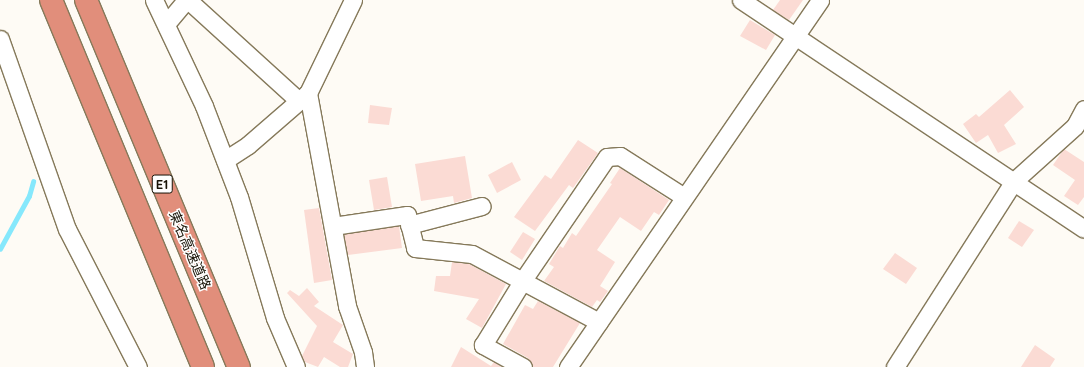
<!DOCTYPE html>
<meta charset="utf-8">
<style>
body{margin:0}
#map{position:relative;width:1084px;height:367px;overflow:hidden;background:#fefbf5;font-family:Quicksand,"Noto Sans JP",sans-serif}
div>[style]{position:absolute}
.stream>*{height:4.5px;margin:-2.25px;padding:0 2.25px;transform-origin:2.25px;border-radius:2.25px;background:#86e8fc}
.building>*{inset:0;background:#fbdbd4}
.roads{filter:drop-shadow(1px 0 #85795a) drop-shadow(-1px 0 #85795a) drop-shadow(0 1px #85795a) drop-shadow(0 -1px #85795a)}
.minor>*{height:17px;margin:-8.5px;padding:0 8.5px;transform-origin:8.5px;border-radius:8.5px;background:#fff}
.highway>*{height:22px;margin:-11px;padding:0 11px;transform-origin:11px;border-radius:11px;background:#e18e7b}
span{translate:-50% -50%;white-space:nowrap;text-align:center;line-height:1.15;-webkit-text-stroke:3px #fff;paint-order:stroke}
.shield-label span{padding:1px 3px;background:#fff;border:1px solid;border-radius:3px;-webkit-text-stroke-width:0}
.shield-label{font-size:13px;color:#181307;font-weight:700}
.street-label{font-size:14px;color:#181307}
</style>
<div id="map">
<div class="stream">
<div style="left:0;top:249px;width:60px;rotate:-61.3deg"></div>
<div style="left:29px;top:196px;width:15px;rotate:-74deg"></div>
</div>
<div class="building">
<div style="clip-path:polygon(780px 0,803px 0,789px 20px,773px 10px)"></div>
<div style="clip-path:polygon(750px 20px,775px 35px,766px 50px,740px 36px)"></div>
<div style="clip-path:polygon(1010px 90px,1024px 107px,1004px 125px,1016px 144px,998px 153px,988px 135px,976px 143px,963px 124px,976px 114px,979px 117px)"></div>
<div style="clip-path:polygon(370px 105px,392px 108px,389px 125px,368px 123px)"></div>
<div style="clip-path:polygon(578px 140px,598px 153px,573px 188px,569px 185px,535px 231px,514px 217px,545px 175px,551px 179px)"></div>
<div style="clip-path:polygon(1064px 149px,1084px 162px,1084px 197px,1078px 205px,1064px 196px,1075px 180px,1053px 165px)"></div>
<div style="clip-path:polygon(465px 156px,472px 198px,454px 203px,453px 196px,421px 201px,415px 164px)"></div>
<div style="clip-path:polygon(512px 162px,521px 180px,497px 193px,488px 175px)"></div>
<div style="clip-path:polygon(620px 168px,669px 200px,659px 215px,654px 212px,641px 231px,620px 217px,597px 250px,615px 262px,600px 286px,608px 291px,600px 302px,597px 300px,592px 307px,544px 281px,554px 267px,549px 264px,560px 246px,563px 248px,572px 233px,576px 236px,612px 184px,610px 183px)"></div>
<div style="clip-path:polygon(387px 177px,392px 207px,374px 210px,369px 180px)"></div>
<div style="clip-path:polygon(319px 208px,332px 280px,314px 283px,304px 210px)"></div>
<div style="clip-path:polygon(1019px 221px,1034px 230px,1022px 247px,1008px 238px)"></div>
<div style="clip-path:polygon(399px 226px,402px 248px,348px 255px,344px 234px)"></div>
<div style="clip-path:polygon(523px 232px,535px 239px,522px 260px,510px 252px)"></div>
<div style="clip-path:polygon(895px 253px,917px 268px,906px 284px,883px 269px)"></div>
<div style="clip-path:polygon(452px 262px,469px 264px,506px 284px,482px 328px,466px 319px,479px 299px,434px 291px,436px 276px,450px 276px)"></div>
<div style="clip-path:polygon(307px 288px,319px 302px,314px 306px,343px 325px,333px 342px,353px 354px,348px 367px,340px 367px,324px 357px,318px 367px,305px 362px,302px 356px,317px 326px,287px 293px,290px 290px,299px 296px)"></div>
<div style="clip-path:polygon(538px 301px,580px 323px,553px 367px,533px 367px,528px 358px,503px 344px,525px 305px,533px 309px)"></div>
<div style="clip-path:polygon(1035px 345px,1055px 359px,1050px 367px,1021px 367px)"></div>
<div style="clip-path:polygon(461px 347px,491px 366px,494px 362px,502px 367px,451px 367px)"></div>
</div>
<div class="roads">
<div class="minor">
<div style="left:154px;top:0;width:117px;rotate:64.7deg"></div>
<div style="left:204px;top:106px;width:97px;rotate:69deg"></div>
<div style="left:239px;top:197px;width:126px;rotate:73.4deg"></div>
<div style="left:275px;top:318px;width:53px;rotate:66.8deg"></div>
<div style="left:188px;top:0;width:150px;rotate:42.3deg"></div>
<div style="left:353px;top:0;width:103px;rotate:115.8deg"></div>
<div style="left:308px;top:93px;width:217px;rotate:79.6deg"></div>
<div style="left:347px;top:306px;width:49px;rotate:70.8deg"></div>
<div style="left:363px;top:352px;width:15px;rotate:82deg"></div>
<div style="left:741px;top:0;width:412px;rotate:33.7deg"></div>
<div style="left:166px;top:24px;width:31px;rotate:-50deg"></div>
<div style="left:0;top:39px;width:201px;rotate:70.6deg"></div>
<div style="left:67px;top:229px;width:155px;rotate:62.8deg"></div>
<div style="left:225px;top:160px;width:27px;rotate:-33deg"></div>
<div style="left:248px;top:145px;width:79px;rotate:-40.9deg"></div>
<div style="left:409px;top:225px;width:75px;rotate:-14.6deg"></div>
<div style="left:333px;top:226px;width:75px;rotate:-8.5deg"></div>
<div style="left:407px;top:215px;width:34px;rotate:76deg"></div>
<div style="left:415px;top:248px;width:57px;rotate:6deg"></div>
<div style="left:472px;top:254px;width:144px;rotate:28.2deg"></div>
<div style="left:523px;top:367px;width:46px;rotate:-151.2deg"></div>
<div style="left:483px;top:345px;width:76px;rotate:-58.4deg"></div>
<div style="left:523px;top:280px;width:149px;rotate:-55.7deg"></div>
<div style="left:607px;top:157px;width:13px;rotate:-4deg"></div>
<div style="left:620px;top:156px;width:76px;rotate:32.6deg"></div>
<div style="left:568px;top:367px;width:445px;rotate:-55.5deg"></div>
<div style="left:895px;top:367px;width:221px;rotate:-57.4deg"></div>
<div style="left:1014px;top:181px;width:82px;rotate:-42deg"></div>
<div style="left:1075px;top:126px;width:19px;rotate:-62deg"></div>
</div>
<div class="highway">
<div style="left:51px;top:0;width:397px;rotate:67.5deg"></div>
<div style="left:86px;top:0;width:398px;rotate:67.4deg"></div>
</div>
</div>
<div class="shield-label">
<span style="left:162px;top:184px">E1</span>
</div>
<div class="street-label">
<span style="left:190px;top:250px;rotate:67deg">東名高速道路</span>
</div>
</div>
